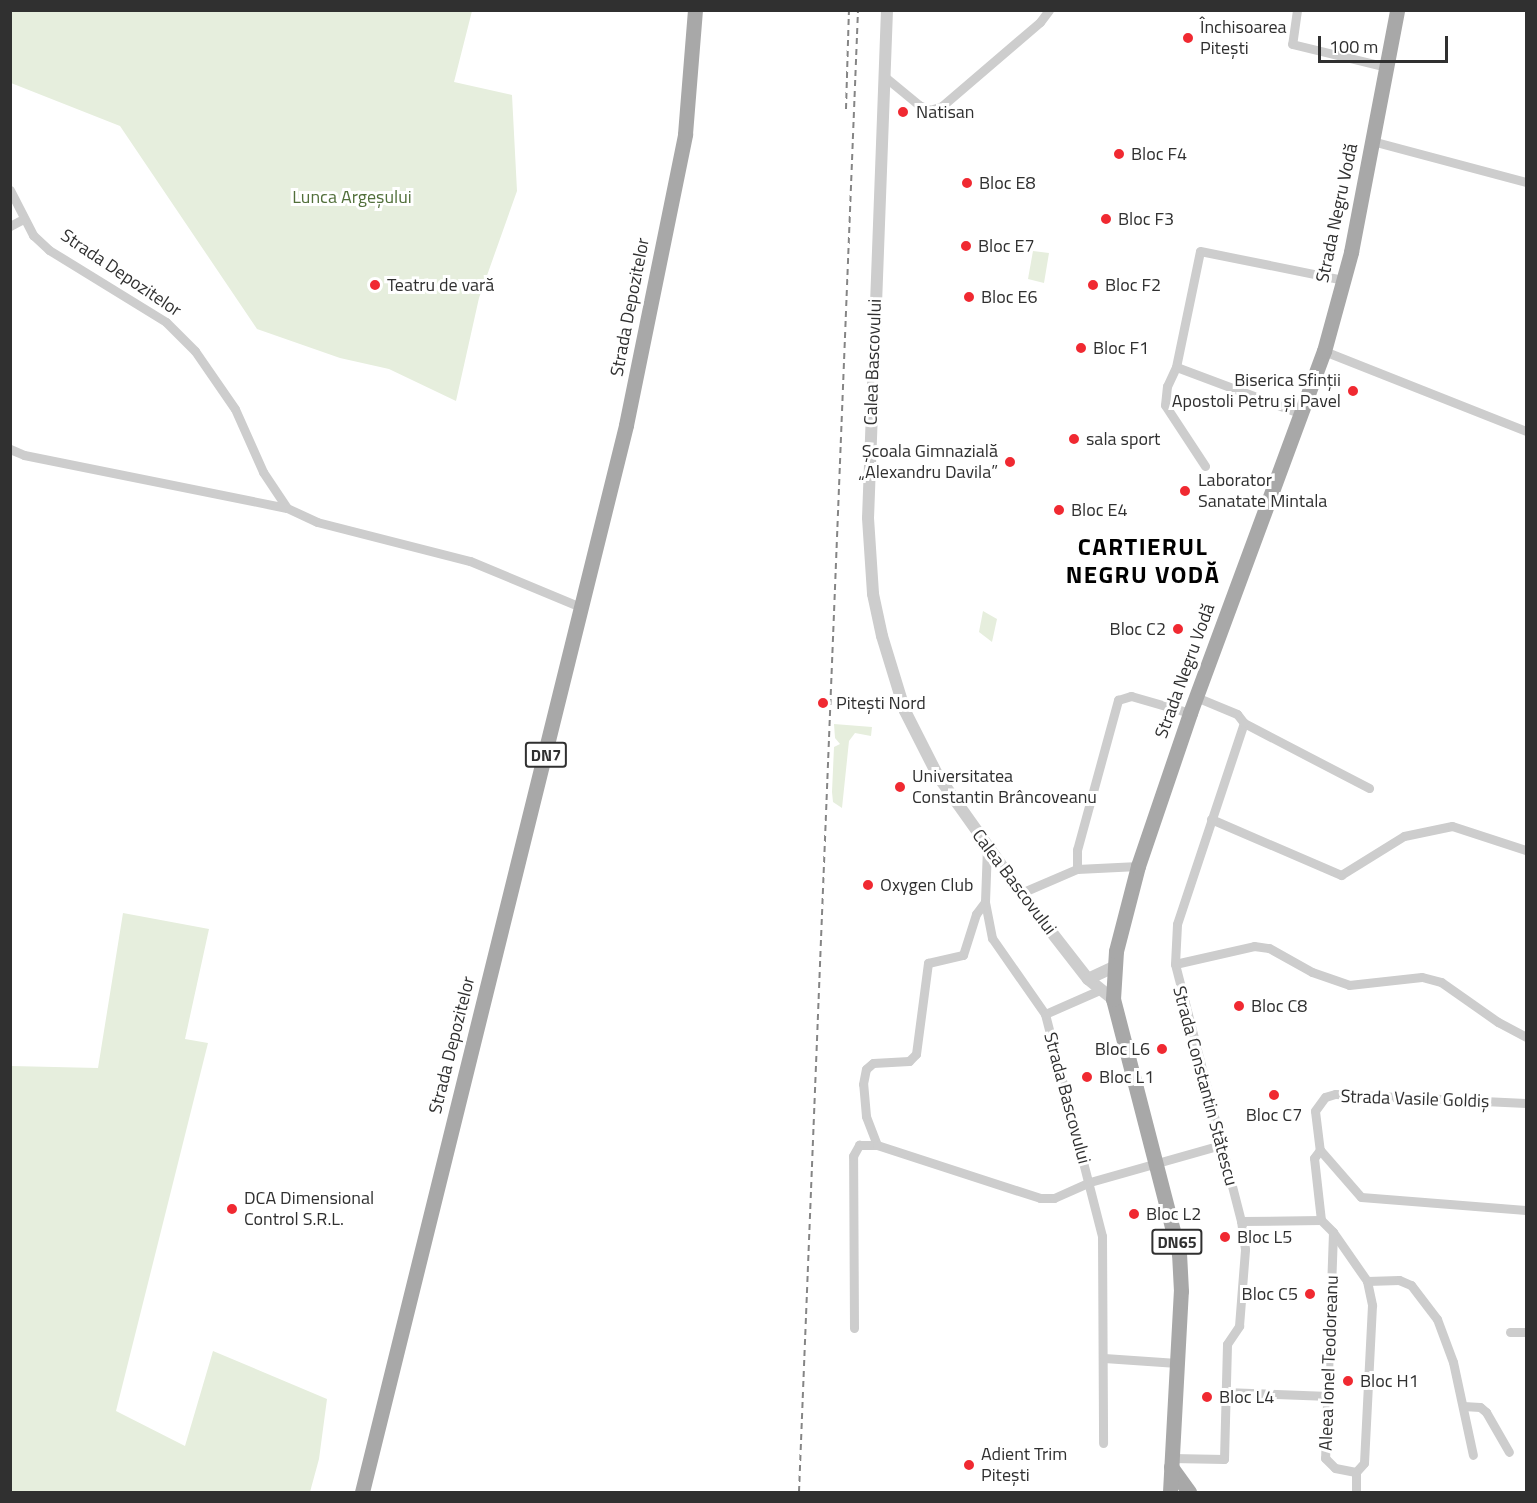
<!DOCTYPE html>
<meta charset="utf-8">
<style>
body{margin:0}
#map{position:relative;width:1537px;height:1503px;overflow:hidden;background:#fff;font-family:"Titillium Web",sans-serif}
div>[style]{position:absolute}
.green>*{inset:0;background:#e6eedd}
.minor>*{height:9px;margin:-4.5px;padding:0 4.5px;transform-origin:4.5px;border-radius:4.5px;background:#cdcdcd}
.tertiary>*{height:12px;margin:-6px;padding:0 6px;transform-origin:6px;border-radius:6px;background:#cdcdcd}
.primary>*{height:15px;margin:-7.5px;padding:0 7.5px;transform-origin:7.5px;border-radius:7.5px;background:#a8a8a8}
.rail>*{height:2px;margin-top:-1px;transform-origin:0;background:repeating-linear-gradient(90deg,#858585 0 6px,transparent 0 10.5px)}
.dots>*{width:16px;height:16px;translate:-50% -50%;box-sizing:border-box;border:3px solid #fff;border-radius:50%}
span{translate:-50% -50%;white-space:nowrap;text-align:center;line-height:1.15;-webkit-text-stroke:6px #fff;paint-order:stroke}
.shield-label span{padding:2px 4px;background:#fff;border:2px solid;border-radius:4px;-webkit-text-stroke-width:0}
.shield-label{font-size:16px;color:#303030;font-weight:700}
.poi-label{font-size:18px;color:#303030}
.left{translate:0 -50%;text-align:left}
.right{translate:-100% -50%;text-align:right}
.park-label{font-size:18px;color:#516f3a}
.street-label{font-size:18px;color:#303030}
.district-label{font-size:24px;color:#000;font-weight:700;letter-spacing:1.5px}
.frame{position:absolute;inset:0;border:12px solid #303030;pointer-events:none}
.scale{position:absolute;left:1318px;top:36px;width:130px;height:27px;box-sizing:border-box;border:3px solid #303030;border-top:0;padding-left:8px;font-size:18px;line-height:21px;white-space:nowrap;color:#303030;-webkit-text-stroke:4px #fff;paint-order:stroke}
</style>
<div id="map">
<div class="green">
<div style="clip-path:polygon(10px 11px,472px 11px,454px 82px,512px 95px,517px 191px,479px 298px,456px 401px,389px 369px,340px 358px,257px 329px,120px 126px,11px 83px)"></div>
<div style="clip-path:polygon(1033px 251px,1049px 253px,1044px 283px,1028px 279px)"></div>
<div style="clip-path:polygon(983px 611px,997px 619px,992px 642px,979px 632px)"></div>
<div style="clip-path:polygon(834px 724px,872px 727px,871px 736px,855px 733px,849px 741px,842px 808px,833px 802px,832px 792px,834px 747px,840px 744px,835px 738px)"></div>
<div style="clip-path:polygon(123px 913px,209px 929px,185px 1039px,208px 1043px,116px 1411px,185px 1446px,213px 1351px,327px 1399px,319px 1459px,310px 1492px,11px 1492px,11px 1066px,98px 1068px)"></div>
</div>
<div class="minor">
<div style="left:1297px;top:10px;width:34px;rotate:98deg"></div>
<div style="left:1292px;top:44px;width:97px;rotate:13.7deg"></div>
<div style="left:885px;top:77px;width:44px;rotate:39.5deg"></div>
<div style="left:919px;top:105px;width:12px;rotate:24deg"></div>
<div style="left:930px;top:110px;width:13px;rotate:-18deg"></div>
<div style="left:942px;top:106px;width:129px;rotate:-40.6deg"></div>
<div style="left:1040px;top:22px;width:15px;rotate:-53deg"></div>
<div style="left:1372px;top:141px;width:159px;rotate:14.9deg"></div>
<div style="left:10px;top:190px;width:51px;rotate:62.9deg"></div>
<div style="left:33px;top:235px;width:22px;rotate:43deg"></div>
<div style="left:49px;top:250px;width:137px;rotate:31.6deg"></div>
<div style="left:166px;top:322px;width:41px;rotate:45deg"></div>
<div style="left:195px;top:351px;width:70px;rotate:55.4deg"></div>
<div style="left:235px;top:409px;width:69px;rotate:66deg"></div>
<div style="left:263px;top:472px;width:43px;rotate:56.3deg"></div>
<div style="left:287px;top:508px;width:33px;rotate:25deg"></div>
<div style="left:317px;top:522px;width:158px;rotate:14.3deg"></div>
<div style="left:470px;top:561px;width:122px;rotate:22.6deg"></div>
<div style="left:10px;top:226px;width:15px;rotate:-28deg"></div>
<div style="left:1324px;top:351px;width:217px;rotate:21.6deg"></div>
<div style="left:1176px;top:367px;width:21px;rotate:115deg"></div>
<div style="left:1167px;top:386px;width:19px;rotate:96deg"></div>
<div style="left:1165px;top:405px;width:73px;rotate:56.7deg"></div>
<div style="left:1302px;top:414px;width:134px;rotate:-159.5deg"></div>
<div style="left:1176px;top:367px;width:118px;rotate:-78.3deg"></div>
<div style="left:1200px;top:251px;width:147px;rotate:11.4deg"></div>
<div style="left:10px;top:449px;width:15px;rotate:23deg"></div>
<div style="left:24px;top:455px;width:268px;rotate:11.4deg"></div>
<div style="left:1244px;top:723px;width:141px;rotate:27.5deg"></div>
<div style="left:1211px;top:819px;width:142px;rotate:23.3deg"></div>
<div style="left:1341px;top:875px;width:74px;rotate:-31.8deg"></div>
<div style="left:1404px;top:836px;width:49px;rotate:-11.8deg"></div>
<div style="left:1452px;top:826px;width:78px;rotate:18deg"></div>
<div style="left:987px;top:847px;width:55px;rotate:92.1deg"></div>
<div style="left:985px;top:902px;width:37px;rotate:79deg"></div>
<div style="left:992px;top:938px;width:93px;rotate:55.1deg"></div>
<div style="left:1045px;top:1014px;width:229px;rotate:75.6deg"></div>
<div style="left:1102px;top:1236px;width:207px;rotate:89.7deg"></div>
<div style="left:1077px;top:869px;width:19px;rotate:-90deg"></div>
<div style="left:1077px;top:850px;width:156px;rotate:-74.7deg"></div>
<div style="left:1118px;top:700px;width:14px;rotate:-17deg"></div>
<div style="left:1131px;top:696px;width:61px;rotate:16.1deg"></div>
<div style="left:1021px;top:893px;width:61px;rotate:-23.2deg"></div>
<div style="left:1077px;top:869px;width:61px;rotate:-2.8deg"></div>
<div style="left:1175px;top:964px;width:81px;rotate:-12.8deg"></div>
<div style="left:1254px;top:946px;width:15px;rotate:8deg"></div>
<div style="left:1269px;top:948px;width:49px;rotate:29.2deg"></div>
<div style="left:1312px;top:972px;width:39px;rotate:19deg"></div>
<div style="left:1349px;top:985px;width:73px;rotate:-6.3deg"></div>
<div style="left:1422px;top:977px;width:20px;rotate:15deg"></div>
<div style="left:1441px;top:982px;width:70px;rotate:35.1deg"></div>
<div style="left:1498px;top:1022px;width:32px;rotate:28deg"></div>
<div style="left:1045px;top:1014px;width:60px;rotate:-23.6deg"></div>
<div style="left:1526px;top:1103px;width:191px;rotate:-177.3deg"></div>
<div style="left:1335px;top:1094px;width:10px;rotate:163deg"></div>
<div style="left:1325px;top:1097px;width:17px;rotate:126deg"></div>
<div style="left:1315px;top:1111px;width:39px;rotate:83deg"></div>
<div style="left:1320px;top:1150px;width:62px;rotate:48.9deg"></div>
<div style="left:1361px;top:1197px;width:166px;rotate:4.5deg"></div>
<div style="left:877px;top:1145px;width:31px;rotate:-111deg"></div>
<div style="left:866px;top:1116px;width:32px;rotate:-95deg"></div>
<div style="left:863px;top:1084px;width:15px;rotate:-79deg"></div>
<div style="left:866px;top:1069px;width:9px;rotate:-41deg"></div>
<div style="left:873px;top:1063px;width:36px;rotate:-3deg"></div>
<div style="left:909px;top:1061px;width:10px;rotate:-45deg"></div>
<div style="left:916px;top:1054px;width:92px;rotate:-82.5deg"></div>
<div style="left:928px;top:963px;width:36px;rotate:-13deg"></div>
<div style="left:963px;top:955px;width:43px;rotate:-72.4deg"></div>
<div style="left:976px;top:914px;width:15px;rotate:-53deg"></div>
<div style="left:1320px;top:1150px;width:10px;rotate:127deg"></div>
<div style="left:1314px;top:1158px;width:62px;rotate:83.6deg"></div>
<div style="left:1241px;top:1221px;width:80px;rotate:-0.7deg"></div>
<div style="left:1321px;top:1220px;width:17px;rotate:45deg"></div>
<div style="left:1333px;top:1232px;width:60px;rotate:55.2deg"></div>
<div style="left:1367px;top:1281px;width:25px;rotate:78deg"></div>
<div style="left:1372px;top:1305px;width:158px;rotate:92.9deg"></div>
<div style="left:1364px;top:1463px;width:12px;rotate:132deg"></div>
<div style="left:1356px;top:1472px;width:20px;rotate:90deg"></div>
<div style="left:1333px;top:1232px;width:226px;rotate:92deg"></div>
<div style="left:1325px;top:1458px;width:14px;rotate:45deg"></div>
<div style="left:1335px;top:1468px;width:21px;rotate:11deg"></div>
<div style="left:1367px;top:1281px;width:32px;rotate:-2deg"></div>
<div style="left:1399px;top:1280px;width:13px;rotate:23deg"></div>
<div style="left:1411px;top:1285px;width:43px;rotate:52.6deg"></div>
<div style="left:1437px;top:1319px;width:46px;rotate:69.6deg"></div>
<div style="left:1453px;top:1362px;width:95px;rotate:77.9deg"></div>
<div style="left:854px;top:1328px;width:172px;rotate:-90.3deg"></div>
<div style="left:853px;top:1156px;width:13px;rotate:-61deg"></div>
<div style="left:859px;top:1145px;width:18px"></div>
<div style="left:877px;top:1145px;width:171px;rotate:18deg"></div>
<div style="left:1040px;top:1198px;width:14px"></div>
<div style="left:1054px;top:1198px;width:39px;rotate:-24deg"></div>
<div style="left:1090px;top:1182px;width:136px;rotate:-15.8deg"></div>
<div style="left:1510px;top:1332px;width:16px"></div>
<div style="left:1104px;top:1358px;width:73px;rotate:3.9deg"></div>
<div style="left:1225px;top:1392px;width:104px;rotate:2.2deg"></div>
<div style="left:1463px;top:1406px;width:17px;rotate:3deg"></div>
<div style="left:1480px;top:1407px;width:8px;rotate:40deg"></div>
<div style="left:1486px;top:1412px;width:46px;rotate:60.1deg"></div>
<div style="left:1172px;top:1458px;width:52px;rotate:1.1deg"></div>
<div style="left:1224px;top:1459px;width:115px;rotate:-88.5deg"></div>
<div style="left:1227px;top:1344px;width:22px;rotate:-56deg"></div>
<div style="left:1239px;top:1326px;width:77px;rotate:-85.5deg"></div>
<div style="left:1245px;top:1249px;width:28px;rotate:-98deg"></div>
<div style="left:1241px;top:1221px;width:265px;rotate:-104.4deg"></div>
<div style="left:1175px;top:964px;width:40px;rotate:-87.1deg"></div>
<div style="left:1177px;top:924px;width:212px;rotate:-71.6deg"></div>
<div style="left:1244px;top:723px;width:11px;rotate:-128deg"></div>
<div style="left:1237px;top:714px;width:44px;rotate:-157.5deg"></div>
</div>
<div class="tertiary">
<div style="left:887px;top:10px;width:508px;rotate:92.14deg"></div>
<div style="left:868px;top:518px;width:76px;rotate:86.2deg"></div>
<div style="left:873px;top:594px;width:43px;rotate:77.9deg"></div>
<div style="left:882px;top:636px;width:78px;rotate:73deg"></div>
<div style="left:905px;top:711px;width:73px;rotate:63.1deg"></div>
<div style="left:938px;top:776px;width:143px;rotate:54.6deg"></div>
<div style="left:1021px;top:893px;width:109px;rotate:52.1deg"></div>
<div style="left:1088px;top:979px;width:32px;rotate:39deg"></div>
<div style="left:1088px;top:979px;width:29px;rotate:-25deg"></div>
</div>
<div class="primary">
<div style="left:1171px;top:1467px;width:31px;rotate:54deg"></div>
<div style="left:362px;top:1492px;width:1099px;rotate:-76.1deg"></div>
<div style="left:626px;top:425px;width:297px;rotate:-78.5deg"></div>
<div style="left:685px;top:134px;width:124px;rotate:-85.4deg"></div>
<div style="left:1170px;top:1492px;width:201px;rotate:-86.9deg"></div>
<div style="left:1181px;top:1291px;width:37px;rotate:-93deg"></div>
<div style="left:1179px;top:1254px;width:263px;rotate:-104.5deg"></div>
<div style="left:1113px;top:999px;width:48px;rotate:-86.4deg"></div>
<div style="left:1116px;top:951px;width:88px;rotate:-75.5deg"></div>
<div style="left:1138px;top:866px;width:162px;rotate:-71.2deg"></div>
<div style="left:1190px;top:713px;width:386px;rotate:-69.7deg"></div>
<div style="left:1324px;top:351px;width:103px;rotate:-74.7deg"></div>
<div style="left:1351px;top:252px;width:246px;rotate:-79.2deg"></div>
</div>
<div class="rail">
<div style="left:846px;top:109px;width:99px;rotate:-88.3deg"></div>
<div style="left:799px;top:1492px;width:1483px;rotate:-87.72deg"></div>
</div>
<div class="dots">
<div style="left:1188px;top:38px;background:#f02931"></div>
<div style="left:903px;top:112px;background:#f02931"></div>
<div style="left:1119px;top:154px;background:#f02931"></div>
<div style="left:967px;top:183px;background:#f02931"></div>
<div style="left:1106px;top:219px;background:#f02931"></div>
<div style="left:966px;top:246px;background:#f02931"></div>
<div style="left:375px;top:285px;background:#f02931"></div>
<div style="left:1093px;top:285px;background:#f02931"></div>
<div style="left:969px;top:297px;background:#f02931"></div>
<div style="left:1081px;top:348px;background:#f02931"></div>
<div style="left:1353px;top:391px;background:#f02931"></div>
<div style="left:1074px;top:439px;background:#f02931"></div>
<div style="left:1010px;top:462px;background:#f02931"></div>
<div style="left:1185px;top:491px;background:#f02931"></div>
<div style="left:1059px;top:510px;background:#f02931"></div>
<div style="left:1178px;top:629px;background:#f02931"></div>
<div style="left:823px;top:703px;background:#f02931"></div>
<div style="left:900px;top:787px;background:#f02931"></div>
<div style="left:868px;top:885px;background:#f02931"></div>
<div style="left:1239px;top:1006px;background:#f02931"></div>
<div style="left:1162px;top:1049px;background:#f02931"></div>
<div style="left:1087px;top:1077px;background:#f02931"></div>
<div style="left:1274px;top:1095px;background:#f02931"></div>
<div style="left:232px;top:1209px;background:#f02931"></div>
<div style="left:1134px;top:1214px;background:#f02931"></div>
<div style="left:1225px;top:1237px;background:#f02931"></div>
<div style="left:1310px;top:1294px;background:#f02931"></div>
<div style="left:1348px;top:1381px;background:#f02931"></div>
<div style="left:1207px;top:1397px;background:#f02931"></div>
<div style="left:969px;top:1465px;background:#f02931"></div>
</div>
<div class="shield-label">
<span style="left:546px;top:755px">DN7</span>
<span style="left:1177px;top:1242px">DN65</span>
</div>
<div class="poi-label">
<span class="left" style="left:1200px;top:38px">Închisoarea<br>Pitești</span>
<span class="left" style="left:916px;top:112px">Natisan</span>
<span class="left" style="left:1131px;top:154px">Bloc F4</span>
<span class="left" style="left:979px;top:183px">Bloc E8</span>
<span class="left" style="left:1118px;top:219px">Bloc F3</span>
<span class="left" style="left:978px;top:246px">Bloc E7</span>
<span class="left" style="left:387px;top:285px">Teatru de vară</span>
<span class="left" style="left:1105px;top:285px">Bloc F2</span>
<span class="left" style="left:981px;top:297px">Bloc E6</span>
<span class="left" style="left:1093px;top:348px">Bloc F1</span>
<span class="right" style="left:1341px;top:391px">Biserica Sfinții<br>Apostoli Petru și Pavel</span>
<span class="left" style="left:1086px;top:439px">sala sport</span>
<span class="right" style="left:998px;top:462px">Școala Gimnazială<br>„Alexandru Davila”</span>
<span class="left" style="left:1198px;top:491px">Laborator<br>Sanatate Mintala</span>
<span class="left" style="left:1071px;top:510px">Bloc E4</span>
<span class="right" style="left:1166px;top:629px">Bloc C2</span>
<span class="left" style="left:836px;top:703px">Pitești Nord</span>
<span class="left" style="left:912px;top:787px">Universitatea<br>Constantin Brâncoveanu</span>
<span class="left" style="left:880px;top:885px">Oxygen Club</span>
<span class="left" style="left:1251px;top:1006px">Bloc C8</span>
<span class="right" style="left:1150px;top:1049px">Bloc L6</span>
<span class="left" style="left:1099px;top:1077px">Bloc L1</span>
<span style="left:1274px;top:1115px">Bloc C7</span>
<span class="left" style="left:244px;top:1209px">DCA Dimensional<br>Control S.R.L.</span>
<span class="left" style="left:1146px;top:1214px">Bloc L2</span>
<span class="left" style="left:1237px;top:1237px">Bloc L5</span>
<span class="right" style="left:1298px;top:1294px">Bloc C5</span>
<span class="left" style="left:1360px;top:1381px">Bloc H1</span>
<span class="left" style="left:1219px;top:1397px">Bloc L4</span>
<span class="left" style="left:981px;top:1465px">Adient Trim<br>Pitești</span>
</div>
<div class="park-label">
<span style="left:352px;top:197px">Lunca Argeșului</span>
</div>
<div class="street-label">
<span style="left:1337px;top:213px;rotate:-78deg">Strada Negru Vodă</span>
<span style="left:121px;top:273px;rotate:34deg">Strada Depozitelor</span>
<span style="left:630px;top:307px;rotate:-79deg">Strada Depozitelor</span>
<span style="left:873px;top:362px;rotate:-88deg">Calea Bascovului</span>
<span style="left:1185px;top:671px;rotate:-70deg">Strada Negru Vodă</span>
<span style="left:1014px;top:882px;rotate:53deg">Calea Bascovului</span>
<span style="left:452px;top:1045px;rotate:-76deg">Strada Depozitelor</span>
<span style="left:1205px;top:1086px;rotate:75deg">Strada Constantin Stătescu</span>
<span style="left:1067px;top:1098px;rotate:75deg">Strada Bascovului</span>
<span style="left:1415px;top:1099px;rotate:2deg">Strada Vasile Goldiș</span>
<span style="left:1329px;top:1363px;rotate:-88deg">Aleea Ionel Teodoreanu</span>
</div>
<div class="district-label">
<span style="left:1143px;top:561px">CARTIERUL<br>NEGRU VODĂ</span>
</div>
<div class="frame"></div>
<div class="scale">100 m</div>
</div>
